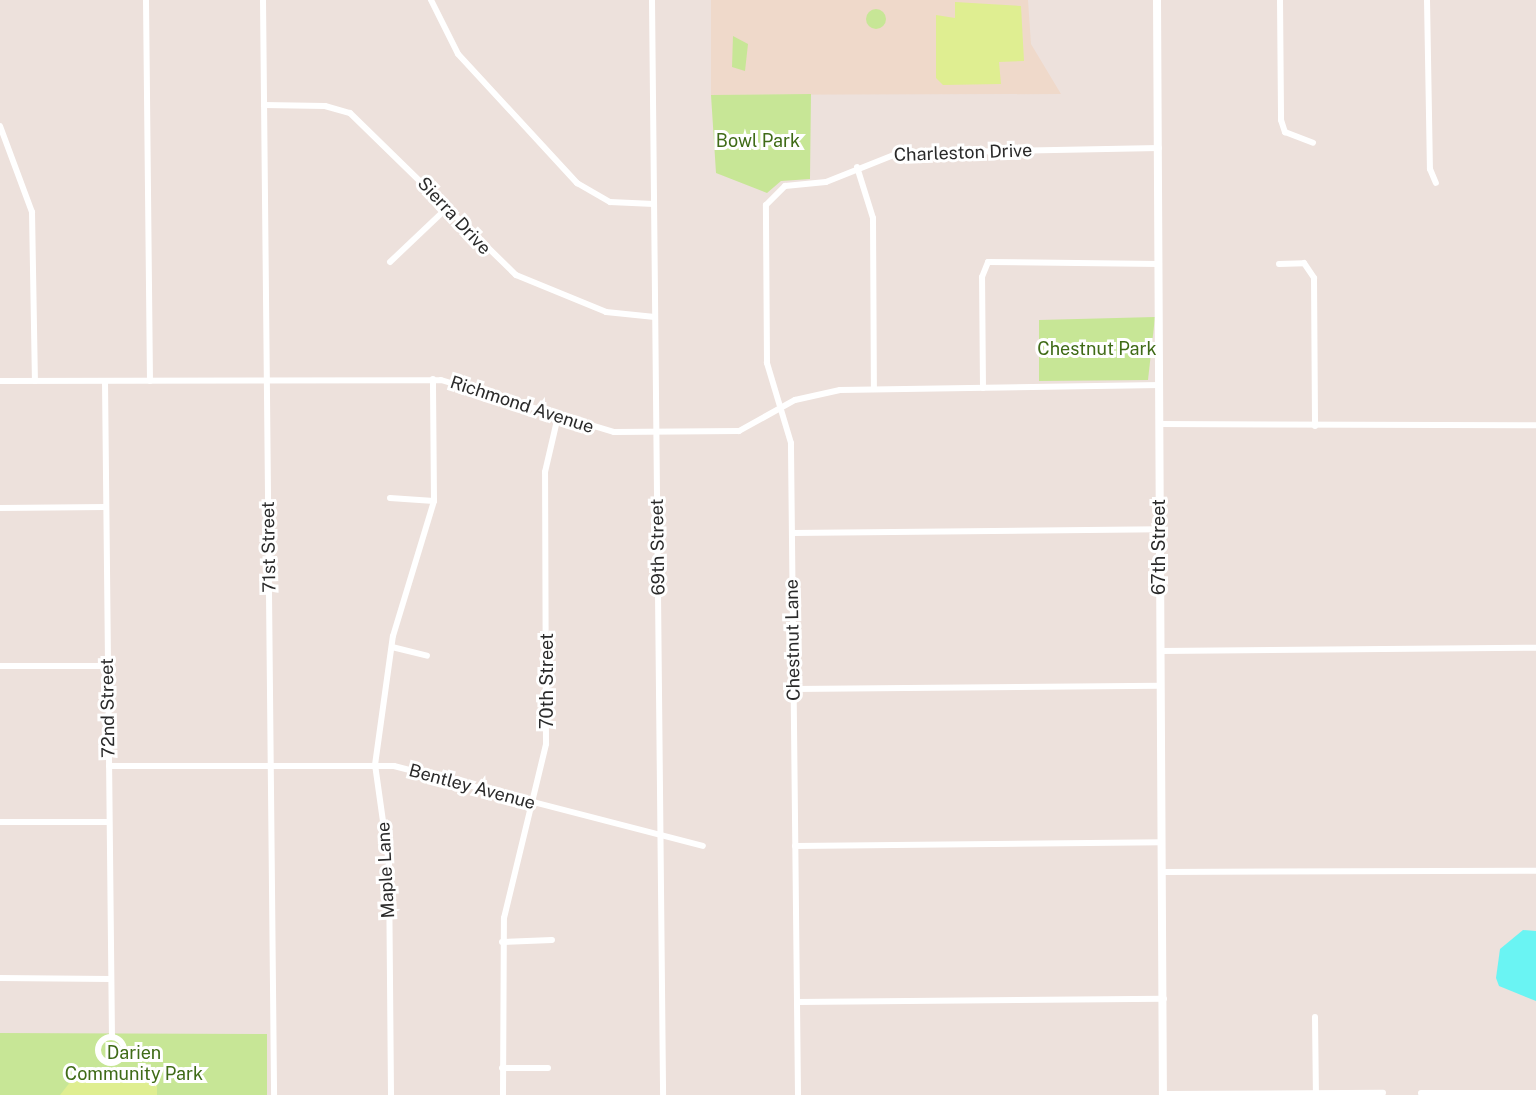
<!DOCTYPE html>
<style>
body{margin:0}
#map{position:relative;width:1536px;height:1095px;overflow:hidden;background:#ede1dc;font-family:"Public Sans",sans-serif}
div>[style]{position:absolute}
.education>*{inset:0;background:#efd9ca}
.green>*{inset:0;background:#c7e696}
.round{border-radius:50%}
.pitch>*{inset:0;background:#dfee91}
.water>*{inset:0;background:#6af4f3}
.minor>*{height:6px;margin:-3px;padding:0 3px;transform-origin:3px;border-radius:3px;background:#fff}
.minor>.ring{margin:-3px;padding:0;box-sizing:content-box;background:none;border:6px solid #fff;border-radius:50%}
.tertiary>*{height:8px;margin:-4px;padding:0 4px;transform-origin:4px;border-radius:4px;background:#fff}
span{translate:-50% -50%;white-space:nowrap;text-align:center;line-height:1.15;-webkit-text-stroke:6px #fff;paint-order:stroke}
.park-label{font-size:18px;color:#3f6b17}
.street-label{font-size:18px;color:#2a2a2a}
</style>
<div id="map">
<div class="education">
<div style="clip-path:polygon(711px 0,1028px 0,1031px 44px,1061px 94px,711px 95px)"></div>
</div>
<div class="green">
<div class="round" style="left:866px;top:9px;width:20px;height:20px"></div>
<div style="clip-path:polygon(733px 36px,748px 44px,745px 71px,732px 67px)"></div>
<div style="clip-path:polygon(811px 94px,810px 179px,781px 181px,767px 193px,716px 173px,711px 95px)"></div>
<div style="clip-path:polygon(1155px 317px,1148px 380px,1039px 381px,1039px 320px)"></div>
<div style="clip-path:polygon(0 1033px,267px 1034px,267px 1095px,0 1095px)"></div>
</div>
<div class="pitch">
<div style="clip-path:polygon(955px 2px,1021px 6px,1024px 61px,999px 62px,1001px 84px,943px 85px,936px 78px,936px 15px,955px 18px)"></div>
<div style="clip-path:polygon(71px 1081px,157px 1082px,157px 1095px,60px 1095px)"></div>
</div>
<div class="water">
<div style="clip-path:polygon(1523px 930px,1536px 931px,1536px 1001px,1499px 986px,1496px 978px,1500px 949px)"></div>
</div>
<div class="minor">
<div style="left:146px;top:0;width:381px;rotate:89.4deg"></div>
<div style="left:263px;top:0;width:1095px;rotate:89.42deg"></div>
<div style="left:431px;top:0;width:60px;rotate:63.4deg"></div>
<div style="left:458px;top:54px;width:176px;rotate:47.3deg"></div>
<div style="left:577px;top:183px;width:38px;rotate:30deg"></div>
<div style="left:610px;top:202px;width:44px;rotate:2.6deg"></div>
<div style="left:652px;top:0;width:1095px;rotate:89.42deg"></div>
<div style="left:1280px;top:0;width:120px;rotate:89.5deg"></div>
<div style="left:1281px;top:120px;width:13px;rotate:72deg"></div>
<div style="left:1285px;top:132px;width:30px;rotate:21deg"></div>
<div style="left:1427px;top:0;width:169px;rotate:89deg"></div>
<div style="left:1430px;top:169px;width:15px;rotate:67deg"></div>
<div style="left:264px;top:105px;width:61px;rotate:0.9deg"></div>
<div style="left:325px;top:106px;width:26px;rotate:16deg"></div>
<div style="left:350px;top:113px;width:232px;rotate:44.3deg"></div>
<div style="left:516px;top:275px;width:97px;rotate:22.3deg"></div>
<div style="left:606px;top:312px;width:49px;rotate:5.8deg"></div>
<div style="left:0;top:126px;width:92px;rotate:69.6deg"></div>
<div style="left:32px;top:212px;width:169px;rotate:89deg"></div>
<div style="left:857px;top:167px;width:53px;rotate:72.6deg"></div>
<div style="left:873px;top:218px;width:171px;rotate:89.7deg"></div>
<div style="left:390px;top:262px;width:79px;rotate:-43.5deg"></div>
<div style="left:1279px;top:264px;width:25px;rotate:-2deg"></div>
<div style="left:1304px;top:263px;width:18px;rotate:56deg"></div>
<div style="left:1314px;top:278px;width:148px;rotate:89.6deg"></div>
<div style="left:0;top:381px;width:441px;rotate:-0.1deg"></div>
<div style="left:441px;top:380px;width:181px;rotate:16.7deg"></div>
<div style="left:614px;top:432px;width:125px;rotate:-0.5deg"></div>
<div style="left:739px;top:431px;width:64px;rotate:-29deg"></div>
<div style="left:795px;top:400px;width:46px;rotate:-12.5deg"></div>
<div style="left:840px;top:390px;width:320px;rotate:-0.9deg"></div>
<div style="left:105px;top:381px;width:655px;rotate:89.39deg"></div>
<div style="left:983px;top:388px;width:111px;rotate:-90.5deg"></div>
<div style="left:982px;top:277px;width:16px;rotate:-68deg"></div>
<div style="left:988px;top:262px;width:171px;rotate:0.7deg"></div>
<div style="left:1159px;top:424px;width:377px;rotate:0.2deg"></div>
<div style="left:390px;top:498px;width:44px;rotate:3.9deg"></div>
<div style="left:0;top:508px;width:106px;rotate:-0.5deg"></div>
<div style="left:792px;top:533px;width:367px;rotate:-0.6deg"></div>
<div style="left:392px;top:647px;width:36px;rotate:14deg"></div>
<div style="left:1160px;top:651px;width:376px;rotate:-0.5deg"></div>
<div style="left:0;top:666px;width:108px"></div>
<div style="left:794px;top:689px;width:366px;rotate:-0.5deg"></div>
<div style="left:109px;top:766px;width:285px"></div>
<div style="left:394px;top:766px;width:319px;rotate:14.5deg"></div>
<div style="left:0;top:822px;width:109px"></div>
<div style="left:795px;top:846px;width:367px;rotate:-0.6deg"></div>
<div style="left:1162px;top:872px;width:374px;rotate:-0.2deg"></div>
<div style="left:502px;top:942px;width:50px;rotate:-2.3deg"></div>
<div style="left:0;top:978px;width:111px;rotate:0.5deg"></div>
<div style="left:797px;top:1002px;width:367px;rotate:-0.5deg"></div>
<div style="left:1315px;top:1017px;width:78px;rotate:89.3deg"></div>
<div class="ring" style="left:98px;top:1037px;width:20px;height:20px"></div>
<div style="left:502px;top:1068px;width:46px"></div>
<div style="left:1421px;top:1093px;width:115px"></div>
<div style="left:1163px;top:1094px;width:220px;rotate:-0.3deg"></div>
<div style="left:391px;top:1095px;width:231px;rotate:-90.5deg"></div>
<div style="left:389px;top:864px;width:100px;rotate:-98deg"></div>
<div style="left:375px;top:765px;width:130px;rotate:-82.1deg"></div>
<div style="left:393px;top:636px;width:141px;rotate:-73.1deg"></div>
<div style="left:434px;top:501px;width:122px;rotate:-90.5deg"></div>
<div style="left:503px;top:1095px;width:177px;rotate:-89.7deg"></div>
<div style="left:504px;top:918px;width:179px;rotate:-76.4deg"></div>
<div style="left:546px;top:744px;width:272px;rotate:-90.2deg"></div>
<div style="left:545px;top:472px;width:57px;rotate:-76.9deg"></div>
<div style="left:798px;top:1095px;width:652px;rotate:-90.62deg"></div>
<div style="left:791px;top:443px;width:84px;rotate:-106.7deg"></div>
<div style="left:767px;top:363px;width:158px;rotate:-90.4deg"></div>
<div style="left:766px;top:205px;width:27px;rotate:-45deg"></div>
<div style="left:785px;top:186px;width:41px;rotate:-5.6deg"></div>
<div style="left:826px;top:182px;width:79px;rotate:-21.7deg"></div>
<div style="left:899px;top:153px;width:260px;rotate:-1.1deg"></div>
</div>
<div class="tertiary">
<div style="left:1157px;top:0;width:1095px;rotate:89.69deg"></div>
</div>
<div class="park-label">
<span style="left:758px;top:141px">Bowl Park</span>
<span style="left:1097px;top:349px">Chestnut Park</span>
<span style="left:134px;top:1064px">Darien<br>Community Park</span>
</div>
<div class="street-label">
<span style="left:963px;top:153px;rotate:-2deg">Charleston Drive</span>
<span style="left:454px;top:216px;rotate:47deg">Sierra Drive</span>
<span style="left:522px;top:405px;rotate:18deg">Richmond Avenue</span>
<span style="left:269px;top:547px;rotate:-91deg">71st Street</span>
<span style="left:658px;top:547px;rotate:-91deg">69th Street</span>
<span style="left:1159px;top:547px;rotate:-90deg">67th Street</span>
<span style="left:793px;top:640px;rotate:-91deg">Chestnut Lane</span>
<span style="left:547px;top:681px;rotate:-90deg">70th Street</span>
<span style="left:108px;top:708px;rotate:-91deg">72nd Street</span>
<span style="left:472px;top:787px;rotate:15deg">Bentley Avenue</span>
<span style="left:386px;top:870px;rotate:-93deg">Maple Lane</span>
</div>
</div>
